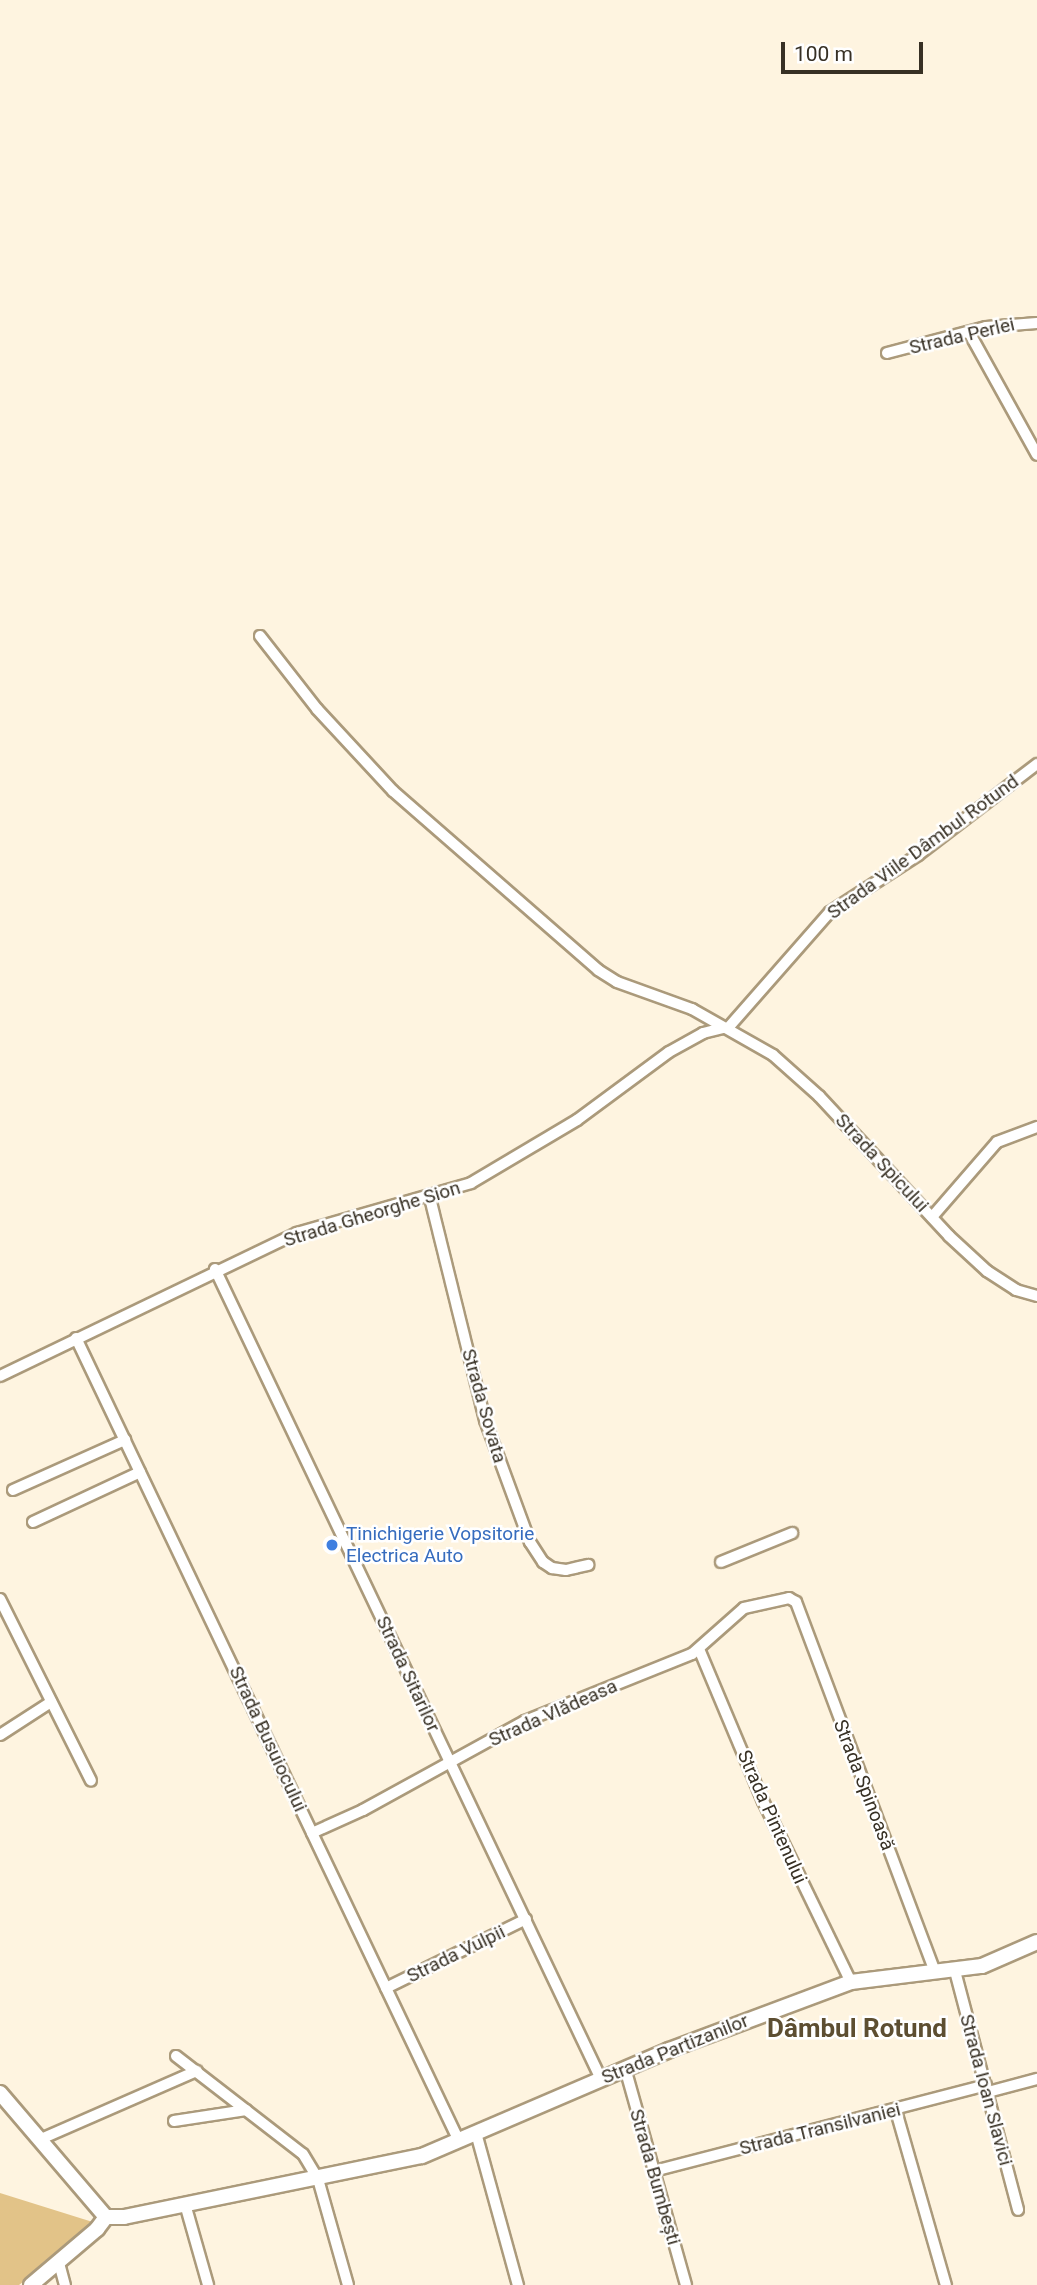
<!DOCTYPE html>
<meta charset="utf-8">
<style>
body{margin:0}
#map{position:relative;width:1037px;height:2285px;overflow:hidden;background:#fef4e0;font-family:Roboto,sans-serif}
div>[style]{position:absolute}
.green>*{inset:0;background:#e2c388}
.roads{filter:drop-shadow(2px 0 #ab9a7b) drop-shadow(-2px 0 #ab9a7b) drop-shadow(0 2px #ab9a7b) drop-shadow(0 -2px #ab9a7b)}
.street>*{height:10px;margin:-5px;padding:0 5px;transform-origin:5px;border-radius:5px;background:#fff}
.secondary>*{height:14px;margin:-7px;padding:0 7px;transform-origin:7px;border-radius:7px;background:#fff}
.dots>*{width:19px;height:19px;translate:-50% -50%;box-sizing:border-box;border:4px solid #fff;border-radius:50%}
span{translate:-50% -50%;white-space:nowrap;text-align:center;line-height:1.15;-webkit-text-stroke:5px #fff;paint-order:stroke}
.street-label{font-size:19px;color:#373024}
.shop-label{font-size:19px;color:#366cbe}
.left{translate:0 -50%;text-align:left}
.district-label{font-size:26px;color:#5d4e31;font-weight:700}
.scale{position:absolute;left:781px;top:42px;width:142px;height:32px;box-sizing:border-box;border:4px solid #373024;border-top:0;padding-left:9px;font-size:21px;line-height:24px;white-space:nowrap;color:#373024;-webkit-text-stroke:5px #fff;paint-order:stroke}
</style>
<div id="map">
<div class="green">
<div style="clip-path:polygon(0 2193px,99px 2224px,19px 2285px,0 2285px)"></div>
</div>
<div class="roads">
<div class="street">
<div style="left:970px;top:334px;width:138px;rotate:61deg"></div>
<div style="left:887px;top:353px;width:102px;rotate:-14.7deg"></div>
<div style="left:986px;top:327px;width:51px;rotate:-4.5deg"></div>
<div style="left:260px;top:636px;width:93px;rotate:52deg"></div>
<div style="left:317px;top:709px;width:112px;rotate:47.2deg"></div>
<div style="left:393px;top:791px;width:272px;rotate:41.1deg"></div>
<div style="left:598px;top:970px;width:22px;rotate:32deg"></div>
<div style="left:617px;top:982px;width:80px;rotate:19.8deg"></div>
<div style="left:692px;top:1009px;width:93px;rotate:29.6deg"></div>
<div style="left:773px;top:1055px;width:62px;rotate:41.7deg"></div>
<div style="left:819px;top:1096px;width:191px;rotate:47.1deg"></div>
<div style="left:949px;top:1236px;width:52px;rotate:42.6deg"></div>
<div style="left:987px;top:1271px;width:35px;rotate:33deg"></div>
<div style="left:1016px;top:1290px;width:22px;rotate:16deg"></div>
<div style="left:728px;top:1028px;width:154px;rotate:-48.7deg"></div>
<div style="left:830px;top:912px;width:105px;rotate:-32.9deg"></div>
<div style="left:918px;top:855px;width:150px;rotate:-37.4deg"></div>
<div style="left:430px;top:1198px;width:229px;rotate:76.1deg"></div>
<div style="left:485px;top:1420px;width:130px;rotate:69.8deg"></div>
<div style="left:530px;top:1542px;width:24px;rotate:57deg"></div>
<div style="left:543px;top:1562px;width:11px;rotate:34deg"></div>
<div style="left:552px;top:1568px;width:14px;rotate:8deg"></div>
<div style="left:566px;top:1570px;width:23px;rotate:-13deg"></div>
<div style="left:932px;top:1217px;width:99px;rotate:-49.1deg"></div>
<div style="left:997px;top:1142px;width:43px;rotate:-20.6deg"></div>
<div style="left:215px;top:1269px;width:897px;rotate:64.52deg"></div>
<div style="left:76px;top:1338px;width:890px;rotate:64.5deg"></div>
<div style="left:0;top:1376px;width:330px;rotate:-25.7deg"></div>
<div style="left:297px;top:1233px;width:181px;rotate:-16deg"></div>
<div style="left:471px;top:1183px;width:123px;rotate:-30.7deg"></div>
<div style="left:577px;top:1120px;width:114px;rotate:-36.5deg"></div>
<div style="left:669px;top:1052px;width:39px;rotate:-29deg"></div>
<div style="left:703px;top:1033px;width:21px;rotate:-14deg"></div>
<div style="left:13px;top:1490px;width:123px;rotate:-24.1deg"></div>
<div style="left:33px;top:1522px;width:118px;rotate:-25deg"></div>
<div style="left:721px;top:1562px;width:77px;rotate:-22.2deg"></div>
<div style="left:0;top:1599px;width:203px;rotate:63.4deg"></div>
<div style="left:699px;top:1649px;width:165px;rotate:67.2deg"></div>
<div style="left:763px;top:1801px;width:201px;rotate:64.1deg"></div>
<div style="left:0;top:1735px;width:61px;rotate:-32.9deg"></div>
<div style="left:312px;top:1833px;width:56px;rotate:-24.3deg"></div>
<div style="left:363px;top:1810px;width:185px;rotate:-28.8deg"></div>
<div style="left:525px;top:1721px;width:180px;rotate:-21.9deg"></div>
<div style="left:692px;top:1654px;width:69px;rotate:-41.5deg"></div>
<div style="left:744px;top:1608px;width:46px;rotate:-12.5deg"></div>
<div style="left:789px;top:1598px;width:8px;rotate:30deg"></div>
<div style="left:796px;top:1602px;width:395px;rotate:69.4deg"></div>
<div style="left:955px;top:1971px;width:247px;rotate:75.2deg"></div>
<div style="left:386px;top:1988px;width:156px;rotate:-26.2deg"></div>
<div style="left:176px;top:2056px;width:160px;rotate:37.7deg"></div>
<div style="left:303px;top:2154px;width:29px;rotate:59deg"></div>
<div style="left:318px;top:2179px;width:110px;rotate:74.2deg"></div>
<div style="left:625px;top:2068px;width:225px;rotate:74.3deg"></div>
<div style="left:988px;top:2092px;width:51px;rotate:-14.9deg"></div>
<div style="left:896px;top:2111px;width:181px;rotate:74deg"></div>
<div style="left:174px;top:2121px;width:73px;rotate:-8.7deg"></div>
<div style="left:476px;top:2133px;width:158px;rotate:74.6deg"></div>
<div style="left:41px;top:2139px;width:170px;rotate:-23.6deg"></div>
<div style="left:654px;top:2171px;width:343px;rotate:-14.5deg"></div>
<div style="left:185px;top:2204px;width:84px;rotate:74.1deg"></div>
<div style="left:59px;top:2263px;width:23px;rotate:75deg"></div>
</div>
<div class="secondary">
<div style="left:0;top:2093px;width:163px;rotate:49.5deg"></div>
<div style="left:106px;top:2217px;width:18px"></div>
<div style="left:124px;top:2217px;width:304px;rotate:-11.6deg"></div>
<div style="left:422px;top:2156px;width:269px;rotate:-23.2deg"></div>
<div style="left:669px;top:2050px;width:194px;rotate:-20.5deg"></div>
<div style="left:851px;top:1982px;width:132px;rotate:-7deg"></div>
<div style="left:982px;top:1966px;width:60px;rotate:-23.6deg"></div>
<div style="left:31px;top:2285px;width:87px;rotate:-40.3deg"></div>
<div style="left:97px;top:2229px;width:15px;rotate:-53deg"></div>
</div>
</div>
<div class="dots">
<div style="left:332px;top:1545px;background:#3f7fe0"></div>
</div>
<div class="street-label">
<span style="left:962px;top:336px;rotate:-13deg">Strada Perlei</span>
<span style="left:923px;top:847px;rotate:-36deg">Strada Viile Dâmbul Rotund</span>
<span style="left:882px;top:1163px;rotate:47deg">Strada Spicului</span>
<span style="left:372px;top:1214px;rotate:-17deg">Strada Gheorghe Sion</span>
<span style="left:484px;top:1406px;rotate:74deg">Strada Sovata</span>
<span style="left:408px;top:1674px;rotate:65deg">Strada Sitarilor</span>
<span style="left:553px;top:1713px;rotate:-24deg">Strada Vlădeasa</span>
<span style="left:268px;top:1739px;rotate:65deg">Strada Busuiocului</span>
<span style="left:864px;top:1785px;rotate:69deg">Strada Spinoasă</span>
<span style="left:772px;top:1817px;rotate:66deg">Strada Pintenului</span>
<span style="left:456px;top:1954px;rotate:-26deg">Strada Vulpii</span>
<span style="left:675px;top:2049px;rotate:-22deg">Strada Partizanilor</span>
<span style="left:986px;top:2090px;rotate:75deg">Strada Ioan Slavici</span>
<span style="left:820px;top:2129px;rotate:-14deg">Strada Transilvaniei</span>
<span style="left:655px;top:2177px;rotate:74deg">Strada Bumbești</span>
</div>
<div class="shop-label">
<span class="left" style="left:346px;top:1545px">Tinichigerie Vopsitorie<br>Electrica Auto</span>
</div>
<div class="district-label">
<span style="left:857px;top:2029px">Dâmbul Rotund</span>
</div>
<div class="scale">100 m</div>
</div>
